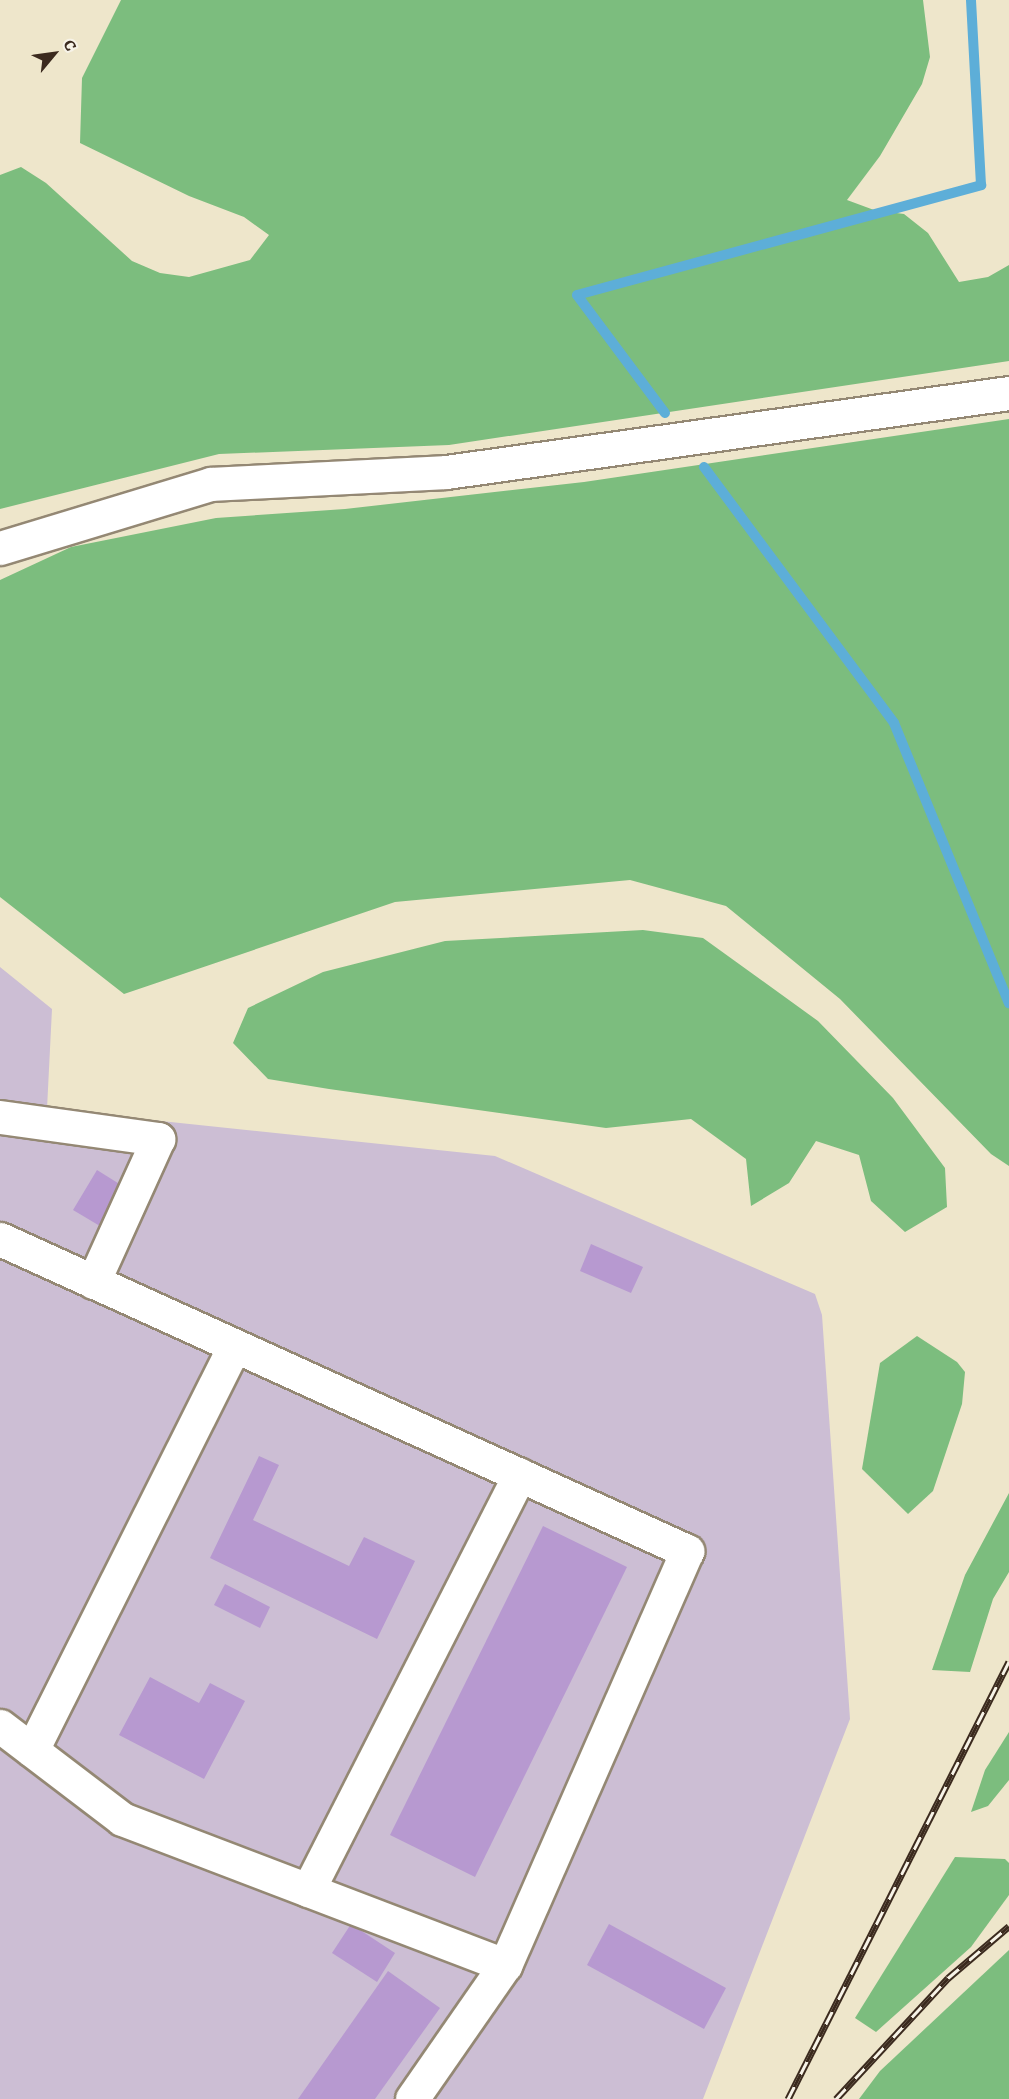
<!DOCTYPE html>
<meta charset="utf-8">
<style>
body{margin:0}
#map{position:relative;width:1009px;height:2099px;overflow:hidden;background:#eee6cb;font-family:Alegreya,serif}
div>[style]{position:absolute}
.industrial>*{inset:0;background:#ccbed4}
.forest>*{inset:0;background:#7cbd7e}
.stream>*{height:10px;margin:-5px;padding:0 5px;transform-origin:5px;border-radius:5px;background:#5daed8}
.building>*{inset:0;background:#b799d0}
.roads{filter:drop-shadow(2px 0 #948874) drop-shadow(-2px 0 #948874) drop-shadow(0 2px #948874) drop-shadow(0 -2px #948874)}
.minor>*{height:33px;margin:-16.5px;padding:0 16.5px;transform-origin:16.5px;border-radius:16.5px;background:#fff}
.rail>*{height:7px;margin-top:-3.5px;transform-origin:0;background:repeating-linear-gradient(90deg,#f7f3e8 0 14px,#3b2a1e 0 28px);box-sizing:border-box;border-block:2px solid #3b2a1e}
span{translate:-50% -50%;white-space:nowrap;text-align:center;line-height:1.15;-webkit-text-stroke:4.5px #f7f3e8;paint-order:stroke}
.north{position:absolute;left:24px;top:24px;width:60px;height:60px;-webkit-text-stroke:4px #f7f3e8;paint-order:stroke;rotate:61deg;font-size:16px;font-weight:700;line-height:24px;text-align:center;color:#3b2a1e}
.north::after{content:'';display:block;margin:auto;width:21px;height:27px;background:#3b2a1e;clip-path:polygon(50% 0,100% 100%,50% 72%,0 100%)}
</style>
<div id="map">
<div class="industrial">
<div style="clip-path:polygon(0 967px,52px 1009px,47px 1109px,495px 1156px,815px 1294px,822px 1315px,850px 1719px,703px 2099px,0 2099px)"></div>
</div>
<div class="forest">
<div style="clip-path:polygon(121px 0,923px 0,930px 57px,922px 84px,880px 156px,847px 200px,874px 210px,904px 214px,928px 233px,959px 282px,988px 277px,1009px 265px,1009px 361px,449px 445px,219px 454px,0 509px,0 175px,21px 167px,46px 183px,132px 261px,160px 273px,189px 277px,250px 260px,269px 235px,244px 217px,189px 196px,80px 143px,82px 78px)"></div>
<div style="clip-path:polygon(1009px 419px,1009px 1166px,991px 1154px,840px 999px,726px 906px,630px 880px,395px 902px,124px 994px,0 897px,0 580px,71px 547px,216px 518px,345px 509px,584px 482px)"></div>
<div style="clip-path:polygon(643px 930px,703px 938px,818px 1021px,893px 1098px,945px 1168px,947px 1207px,905px 1232px,871px 1201px,859px 1155px,816px 1141px,789px 1183px,751px 1206px,746px 1159px,691px 1119px,606px 1128px,329px 1089px,268px 1079px,233px 1043px,248px 1008px,323px 972px,445px 941px)"></div>
<div style="clip-path:polygon(917px 1336px,957px 1362px,965px 1372px,962px 1404px,933px 1491px,908px 1514px,862px 1469px,880px 1363px)"></div>
<div style="clip-path:polygon(1009px 1493px,1009px 1572px,993px 1599px,970px 1672px,932px 1670px,965px 1575px)"></div>
<div style="clip-path:polygon(1009px 1732px,1009px 1780px,988px 1806px,971px 1812px,985px 1770px)"></div>
<div style="clip-path:polygon(955px 1857px,1005px 1859px,1009px 1863px,1009px 1895px,971px 1947px,876px 2032px,855px 2018px)"></div>
<div style="clip-path:polygon(1009px 1950px,1009px 2099px,859px 2099px,880px 2071px)"></div>
</div>
<div class="stream">
<div style="left:665px;top:413px;width:147px;rotate:-126.7deg"></div>
<div style="left:577px;top:295px;width:419px;rotate:-15.2deg"></div>
<div style="left:981px;top:185px;width:185px;rotate:-93.1deg"></div>
<div style="left:704px;top:467px;width:319px;rotate:53.4deg"></div>
<div style="left:894px;top:723px;width:303px;rotate:67.7deg"></div>
</div>
<div class="building">
<div style="clip-path:polygon(97px 1170px,129px 1190px,105px 1229px,73px 1210px)"></div>
<div style="clip-path:polygon(591px 1244px,643px 1267px,631px 1293px,580px 1271px)"></div>
<div style="clip-path:polygon(259px 1456px,279px 1465px,253px 1520px,349px 1566px,364px 1537px,415px 1561px,377px 1639px,210px 1558px)"></div>
<div style="clip-path:polygon(543px 1526px,627px 1567px,475px 1877px,390px 1835px)"></div>
<div style="clip-path:polygon(225px 1584px,270px 1607px,260px 1628px,214px 1605px)"></div>
<div style="clip-path:polygon(150px 1677px,199px 1703px,210px 1683px,245px 1701px,204px 1779px,119px 1735px)"></div>
<div style="clip-path:polygon(351px 1924px,395px 1953px,377px 1982px,332px 1953px)"></div>
<div style="clip-path:polygon(609px 1924px,726px 1988px,704px 2029px,587px 1965px)"></div>
<div style="clip-path:polygon(388px 1971px,440px 2008px,375px 2099px,298px 2099px)"></div>
</div>
<div class="roads">
<div class="minor">
<div style="left:0;top:548px;width:220px;rotate:-16.9deg"></div>
<div style="left:211px;top:484px;width:235px;rotate:-2.9deg"></div>
<div style="left:446px;top:472px;width:569px;rotate:-7.99deg"></div>
<div style="left:0;top:1117px;width:160px;rotate:7.9deg"></div>
<div style="left:158px;top:1139px;width:157px;rotate:114.4deg"></div>
<div style="left:0;top:1239px;width:755px;rotate:24.43deg"></div>
<div style="left:687px;top:1551px;width:452px;rotate:113.7deg"></div>
<div style="left:0;top:1726px;width:153px;rotate:37.3deg"></div>
<div style="left:122px;top:1819px;width:410px;rotate:20.9deg"></div>
<div style="left:505px;top:1965px;width:163px;rotate:124.8deg"></div>
<div style="left:32px;top:1750px;width:452px;rotate:-63.4deg"></div>
<div style="left:308px;top:1890px;width:466px;rotate:-63deg"></div>
</div>
</div>
<div class="rail">
<div style="left:788px;top:2099px;width:490px;rotate:-63.2deg"></div>
<div style="left:836px;top:2099px;width:165px;rotate:-47.2deg"></div>
<div style="left:948px;top:1978px;width:80px;rotate:-40.4deg"></div>
</div>
<div class="north">С</div>
</div>
